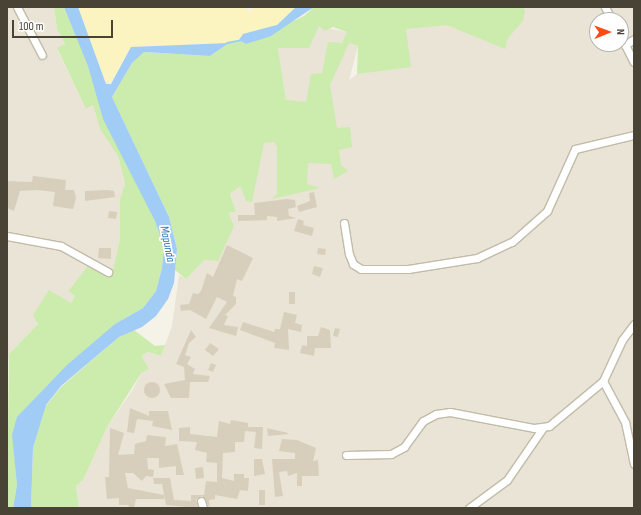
<!DOCTYPE html>
<style>
body{margin:0}
#map{position:relative;width:641px;height:515px;overflow:hidden;background:#f5f2e7;font-family:"Sofia Sans Condensed",sans-serif}
div>[style]{position:absolute}
.residential>*{inset:0;background:#e9e4d5}
.green>*{inset:0;background:#cbecad}
.sand>*{inset:0;background:#fbf4c1}
.water>*{inset:0;background:#a0ccf6}
.stream>*{height:2px;margin:-1px;padding:0 1px;transform-origin:1px;border-radius:1px;background:#a0ccf6}
.building>*{inset:0;background:#d7cfbc}
.round{border-radius:50%}
.roads{filter:drop-shadow(1px 0 #c1bba9) drop-shadow(-1px 0 #c1bba9) drop-shadow(0 1px #c1bba9) drop-shadow(0 -1px #c1bba9)}
.minor>*{height:7px;margin:-3.5px;padding:0 3.5px;transform-origin:3.5px;border-radius:3.5px;background:#fff}
span{translate:-50% -50%;white-space:nowrap;text-align:center;line-height:1.15;-webkit-text-stroke:3.5px #fff;paint-order:stroke}
.water-label{font-size:12px;color:#2672bd;font-style:italic}
.frame{position:absolute;inset:0;border:8px solid #494336;pointer-events:none}
.north{position:absolute;left:589px;top:12px;width:40px;height:40px;box-sizing:border-box;background:#fff;border:1px solid #b6b4af;border-radius:50%;rotate:89deg;font-size:11px;font-weight:700;line-height:16px;text-align:center;color:#494336}
.north::after{content:'';display:block;margin:auto;width:14px;height:18px;background:#ff4a14;clip-path:polygon(50% 0,100% 100%,50% 72%,0 100%)}
.scale{position:absolute;left:12px;top:20px;width:101px;height:18px;box-sizing:border-box;border:2px solid #494336;border-top:0;padding-left:5px;font-size:12px;line-height:14px;white-space:nowrap;color:#494336;-webkit-text-stroke:3px #fff;paint-order:stroke}
</style>
<div id="map">
<div class="residential">
<div style="clip-path:polygon(7px 7px,54px 7px,57px 29px,65px 44px,57px 49px,86px 109px,93px 105px,100px 129px,118px 156px,125px 183px,120px 199px,120px 239px,112px 274px,108px 278px,88px 266px,68px 291px,75px 296px,71px 303px,38px 324px,9px 354px,7px 376px)"></div>
<div style="clip-path:polygon(evenodd,394px 7px,634px 7px,634px 508px,79px 508px,76px 486px,83px 480px,107px 427px,133px 389px,142px 372px,141px 356px,147px 352px,161px 356px,172px 326px,179px 275px,186px 279px,234px 226px,229px 213px,236px 210px,230px 194px,240px 186px,246px 201px,252px 201px,262px 140px,286px 100px,278px 48px,319px 26px,347px 32px,349px 43px,358px 46px,349px 80px,357px 74px,369px 72px,394px 7px,597px 20px,621px 20px,621px 44px,597px 44px,597px 20px)"></div>
</div>
<div class="green">
<div style="clip-path:polygon(54px 7px,64px 7px,155px 221px,164px 247px,162px 268px,156px 291px,143px 308px,115px 324px,13px 437px,17px 485px,13px 508px,7px 508px,9px 354px,38px 324px,33px 315px,49px 290px,71px 303px,75px 296px,68px 291px,88px 266px,108px 278px,112px 274px,120px 239px,120px 199px,125px 183px,118px 156px,100px 129px,93px 105px,86px 109px,57px 48px,65px 44px,57px 29px)"></div>
<div style="clip-path:polygon(evenodd,314px 7px,523px 7px,525px 11px,523px 21px,508px 38px,505px 49px,447px 25px,406px 29px,411px 67px,357px 74px,358px 46px,349px 43px,330px 85px,337px 128px,350px 127px,352px 147px,339px 150px,341px 165px,348px 171px,334px 179px,331px 164px,308px 163px,307px 184px,320px 188px,272px 199px,277px 194px,277px 147px,274px 142px,264px 143px,252px 202px,246px 201px,240px 186px,230px 194px,236px 211px,229px 213px,234px 226px,218px 261px,204px 260px,186px 279px,175px 270px,177px 249px,169px 217px,112px 97px,132px 63px,144px 52px,210px 56px,229px 43px,239px 40px,246px 44px,304px 16px,314px 7px,319px 26px,325px 31px,333px 27px,347px 32px,342px 43px,328px 42px,322px 73px,311px 74px,306px 102px,286px 100px,278px 48px,309px 48px,319px 26px)"></div>
<div style="clip-path:polygon(134px 330px,155px 346px,165px 345px,161px 356px,148px 352px,141px 356px,149px 369px,142px 372px,107px 427px,83px 480px,76px 486px,79px 508px,31px 508px,33px 448px,45px 407px,61px 387px,119px 337px)"></div>
</div>
<div class="sand">
<div style="clip-path:polygon(78px 7px,245px 7px,248px 12px,257px 7px,296px 7px,277px 25px,243px 34px,239px 40px,229px 43px,131px 47px,110px 84px,106px 84px)"></div>
</div>
<div class="water">
<div style="clip-path:polygon(64px 7px,78px 7px,106px 84px,111px 84px,131px 47px,229px 43px,210px 56px,144px 52px,132px 63px,112px 97px,169px 217px,177px 249px,174px 283px,168px 299px,156px 316px,142px 327px,119px 337px,61px 386px,46px 405px,33px 448px,31px 508px,13px 508px,17px 485px,12px 435px,17px 417px,67px 365px,115px 324px,143px 308px,156px 291px,162px 268px,164px 247px,155px 221px,103px 119px,88px 66px)"></div>
<div style="clip-path:polygon(296px 7px,314px 7px,271px 36px,246px 44px,239px 40px,243px 34px,277px 25px)"></div>
</div>
<div class="stream">
<div style="left:227px;top:43px;width:15px;rotate:-11deg"></div>
</div>
<div class="building">
<div style="clip-path:polygon(33px 176px,66px 180px,65px 190px,74px 190px,76px 198px,73px 209px,53px 206px,55px 192px,37px 190px,20px 191px,14px 211px,7px 208px,7px 181px,32px 182px)"></div>
<div style="clip-path:polygon(107px 190px,114px 191px,115px 197px,85px 201px,85px 191px)"></div>
<div style="clip-path:polygon(314px 192px,317px 207px,299px 212px,297px 206px,310px 201px,309px 193px)"></div>
<div style="clip-path:polygon(287px 199px,295px 200px,296px 207px,288px 209px,289px 216px,296px 218px,277px 221px,277px 217px,267px 216px,267px 220px,238px 221px,238px 215px,255px 215px,254px 203px)"></div>
<div style="clip-path:polygon(109px 211px,117px 212px,116px 219px,108px 218px)"></div>
<div style="clip-path:polygon(298px 219px,304px 221px,303px 225px,314px 228px,312px 236px,294px 231px)"></div>
<div style="clip-path:polygon(227px 245px,253px 258px,242px 281px,237px 279px,233px 296px,236px 297px,236px 304px,225px 315px,228px 316px,224px 325px,238px 327px,236px 336px,209px 328px,227px 302px,217px 297px,206px 319px,190px 310px,181px 311px,180px 305px,189px 304px,193px 293px,198px 294px,201px 291px,207px 273px,213px 277px)"></div>
<div style="clip-path:polygon(99px 248px,111px 248px,111px 259px,98px 258px)"></div>
<div style="clip-path:polygon(318px 248px,326px 249px,325px 255px,317px 254px)"></div>
<div style="clip-path:polygon(314px 266px,323px 268px,320px 277px,312px 274px)"></div>
<div style="clip-path:polygon(289px 292px,295px 292px,295px 304px,289px 304px)"></div>
<div style="clip-path:polygon(284px 312px,297px 315px,295px 323px,302px 325px,301px 332px,288px 329px,289px 350px,274px 348px,275px 343px,240px 330px,243px 322px,274px 332px,275px 329px,280px 329px)"></div>
<div style="clip-path:polygon(321px 327px,330px 330px,331px 348px,315px 348px,314px 356px,300px 353px,302px 345px,307px 346px,307px 336px,318px 336px)"></div>
<div style="clip-path:polygon(335px 328px,340px 329px,338px 337px,333px 336px)"></div>
<div style="clip-path:polygon(191px 330px,196px 337px,189px 343px,185px 355px,191px 357px,187px 364px,195px 369px,193px 374px,210px 376px,208px 382px,190px 382px,189px 398px,171px 398px,164px 384px,185px 380px,184px 367px,176px 364px)"></div>
<div style="clip-path:polygon(210px 343px,219px 349px,213px 356px,205px 350px)"></div>
<div style="clip-path:polygon(211px 363px,216px 365px,213px 372px,208px 370px)"></div>
<div class="round" style="left:144px;top:382px;width:16px;height:16px"></div>
<div style="clip-path:polygon(130px 408px,149px 416px,149px 411px,168px 411px,172px 430px,152px 426px,153px 421px,137px 419px,134px 433px,127px 432px)"></div>
<div style="clip-path:polygon(231px 420px,248px 423px,248px 427px,263px 427px,262px 449px,254px 448px,256px 432px,245px 431px,244px 442px,235px 442px,235px 452px,223px 453px,222px 478px,234px 481px,234px 474px,244px 474px,244px 478px,249px 478px,248px 491px,240px 490px,237px 499px,215px 495px,215px 499px,209px 500px,210px 508px,202px 496px,196px 499px,198px 508px,166px 505px,162px 484px,154px 484px,153px 478px,170px 478px,174px 500px,191px 501px,191px 495px,204px 495px,206px 481px,217px 482px,217px 463px,206px 462px,207px 453px,195px 450px,197px 442px,179px 441px,179px 428px,190px 427px,190px 434px,217px 437px,219px 421px,230px 424px)"></div>
<div style="clip-path:polygon(110px 428px,124px 433px,118px 455px,134px 454px,135px 444px,146px 441px,147px 435px,166px 437px,165px 446px,177px 444px,184px 475px,176px 475px,176px 466px,159px 468px,159px 458px,147px 458px,148px 469px,154px 470px,153px 477px,146px 476px,142px 481px,133px 473px,125px 473px,128px 488px,164px 495px,164px 499px,136px 499px,134px 508px,128px 508px,129px 505px,119px 505px,119px 498px,107px 499px,105px 477px,109px 477px)"></div>
<div style="clip-path:polygon(267px 428px,288px 433px,288px 434px,268px 436px)"></div>
<div style="clip-path:polygon(282px 439px,297px 440px,316px 448px,313px 461px,318px 460px,319px 476px,302px 476px,302px 486px,297px 486px,297px 473px,288px 476px,287px 471px,279px 472px,283px 496px,275px 497px,272px 459px,295px 459px,295px 453px,279px 451px)"></div>
<div style="clip-path:polygon(254px 459px,262px 459px,265px 474px,254px 476px)"></div>
<div style="clip-path:polygon(203px 467px,204px 478px,196px 479px,195px 468px)"></div>
<div style="clip-path:polygon(259px 490px,265px 490px,265px 505px,259px 505px)"></div>
</div>
<div class="roads">
<div class="minor">
<div style="left:17px;top:7px;width:54px;rotate:62.5deg"></div>
<div style="left:605px;top:7px;width:15px;rotate:62deg"></div>
<div style="left:621px;top:37px;width:28px;rotate:63deg"></div>
<div style="left:625px;top:45px;width:11px;rotate:-34deg"></div>
<div style="left:344px;top:223px;width:31px;rotate:81deg"></div>
<div style="left:349px;top:254px;width:11px;rotate:68deg"></div>
<div style="left:353px;top:264px;width:9px;rotate:32deg"></div>
<div style="left:361px;top:269px;width:47px"></div>
<div style="left:408px;top:269px;width:70px;rotate:-9.1deg"></div>
<div style="left:477px;top:258px;width:38px;rotate:-25deg"></div>
<div style="left:512px;top:242px;width:47px;rotate:-41.5deg"></div>
<div style="left:547px;top:211px;width:68px;rotate:-65.7deg"></div>
<div style="left:575px;top:149px;width:61px;rotate:-13.3deg"></div>
<div style="left:7px;top:236px;width:55px;rotate:10.5deg"></div>
<div style="left:61px;top:246px;width:54px;rotate:29deg"></div>
<div style="left:603px;top:381px;width:47px;rotate:61.8deg"></div>
<div style="left:625px;top:422px;width:43px;rotate:77.9deg"></div>
<div style="left:346px;top:455px;width:45px;rotate:-1.3deg"></div>
<div style="left:391px;top:454px;width:15px;rotate:-28deg"></div>
<div style="left:404px;top:447px;width:32px;rotate:-54deg"></div>
<div style="left:423px;top:421px;width:15px;rotate:-28deg"></div>
<div style="left:436px;top:414px;width:14px;rotate:-8deg"></div>
<div style="left:450px;top:412px;width:86px;rotate:10.8deg"></div>
<div style="left:534px;top:428px;width:15px;rotate:-8deg"></div>
<div style="left:549px;top:426px;width:70px;rotate:-39.8deg"></div>
<div style="left:603px;top:381px;width:45px;rotate:-65.1deg"></div>
<div style="left:622px;top:340px;width:20px;rotate:-53deg"></div>
<div style="left:201px;top:501px;width:7px;rotate:74deg"></div>
<div style="left:469px;top:508px;width:47px;rotate:-36.4deg"></div>
<div style="left:507px;top:480px;width:62px;rotate:-55.5deg"></div>
</div>
</div>
<div class="water-label">
<span style="left:167px;top:244px;rotate:79deg">Mapunda</span>
</div>
<div class="frame"></div>
<div class="north">N</div>
<div class="scale">100 m</div>
</div>
